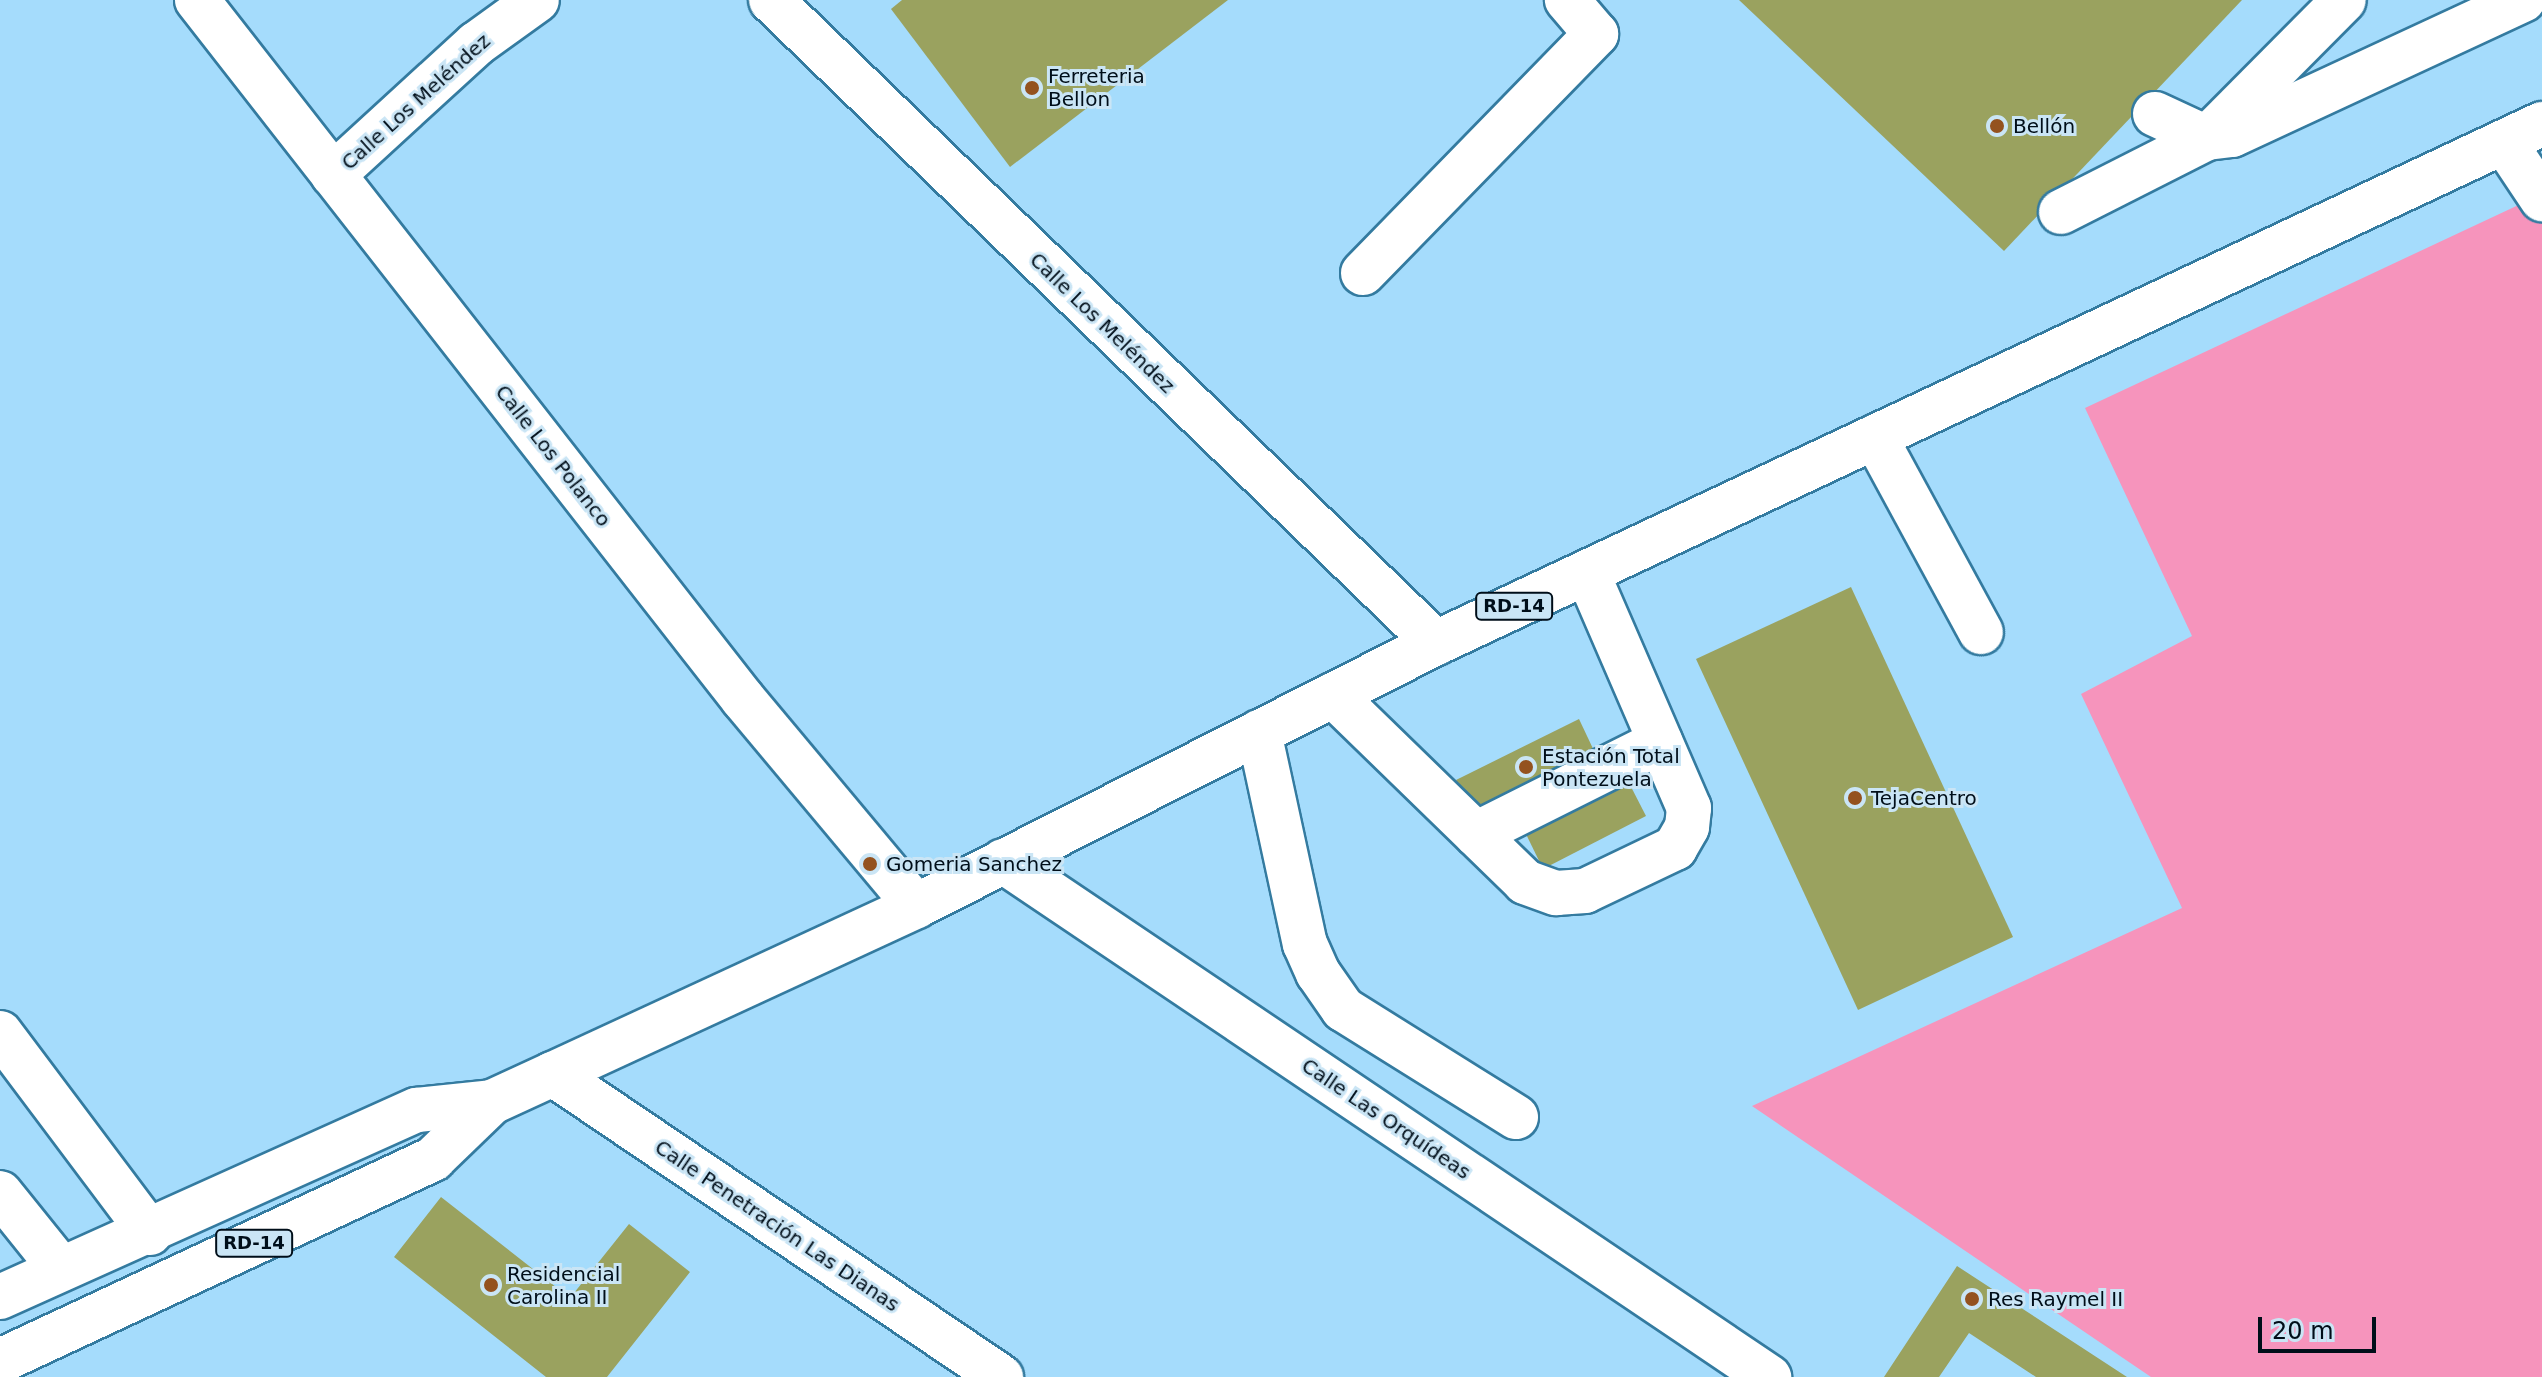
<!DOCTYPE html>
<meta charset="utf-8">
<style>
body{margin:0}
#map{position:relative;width:2542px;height:1377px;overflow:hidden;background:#a5dcfc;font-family:"DejaVu Sans",sans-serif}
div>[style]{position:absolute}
.green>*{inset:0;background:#f694bc}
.building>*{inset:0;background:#9aa25f}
.roads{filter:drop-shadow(2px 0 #347ba0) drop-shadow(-2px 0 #347ba0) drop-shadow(0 2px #347ba0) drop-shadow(0 -2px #347ba0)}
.minor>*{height:44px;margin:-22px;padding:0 22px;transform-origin:22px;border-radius:22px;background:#fff}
.major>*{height:44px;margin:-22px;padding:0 22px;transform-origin:22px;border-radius:22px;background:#fff}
.dots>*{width:22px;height:22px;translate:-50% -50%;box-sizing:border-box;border:4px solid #cae5f5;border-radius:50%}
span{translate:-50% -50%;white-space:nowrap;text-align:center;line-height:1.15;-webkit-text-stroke:6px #cae5f5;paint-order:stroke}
.shield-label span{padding:2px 6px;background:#cae5f5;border:2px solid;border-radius:6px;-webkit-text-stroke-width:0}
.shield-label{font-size:18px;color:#000e19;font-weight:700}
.poi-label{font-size:20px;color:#000e19}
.left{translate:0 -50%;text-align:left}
.street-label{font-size:20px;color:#000e19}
.scale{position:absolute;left:2258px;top:1317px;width:118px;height:36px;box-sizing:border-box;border:4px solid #000e19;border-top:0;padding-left:10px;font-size:24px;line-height:28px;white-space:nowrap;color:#000e19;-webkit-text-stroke:6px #cae5f5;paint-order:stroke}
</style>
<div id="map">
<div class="green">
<div style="clip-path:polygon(2542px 194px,2542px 1377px,2151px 1377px,1752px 1106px,2182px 908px,2081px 694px,2192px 636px,2085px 408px)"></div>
</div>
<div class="building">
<div style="clip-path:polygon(902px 0,1228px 0,1010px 167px,891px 9px)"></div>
<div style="clip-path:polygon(1739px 0,2242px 0,2004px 251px)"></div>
<div style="clip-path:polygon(1851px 587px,2013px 937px,1858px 1010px,1696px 659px)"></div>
<div style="clip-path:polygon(1579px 719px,1596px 755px,1473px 815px,1456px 780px)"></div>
<div style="clip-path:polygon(1627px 779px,1646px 816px,1543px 869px,1525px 832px)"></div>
<div style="clip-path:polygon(441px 1197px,570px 1298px,629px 1224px,690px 1272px,607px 1377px,546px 1377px,394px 1257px)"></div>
<div style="clip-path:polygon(1957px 1266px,2127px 1377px,2036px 1377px,1969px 1333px,1939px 1377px,1884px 1377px)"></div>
</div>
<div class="roads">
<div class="minor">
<div style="left:197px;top:0;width:887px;rotate:52.01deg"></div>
<div style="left:743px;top:699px;width:270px;rotate:50.1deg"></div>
<div style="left:771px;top:0;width:925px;rotate:44.04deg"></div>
<div style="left:2155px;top:114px;width:57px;rotate:24.8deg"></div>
<div style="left:2207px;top:138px;width:25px;rotate:-7deg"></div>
<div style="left:2232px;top:135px;width:321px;rotate:-24.9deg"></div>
<div style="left:2504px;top:142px;width:69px;rotate:56.3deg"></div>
<div style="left:333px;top:175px;width:194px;rotate:-42.5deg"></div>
<div style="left:476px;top:44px;width:75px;rotate:-35.8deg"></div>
<div style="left:2061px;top:212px;width:164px;rotate:-26.9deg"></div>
<div style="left:2207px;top:138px;width:194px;rotate:-45.2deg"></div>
<div style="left:1363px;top:273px;width:334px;rotate:-45.7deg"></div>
<div style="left:1596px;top:34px;width:45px;rotate:-130.5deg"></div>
<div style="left:1875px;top:437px;width:222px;rotate:61.5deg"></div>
<div style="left:1333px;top:695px;width:268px;rotate:44.2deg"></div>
<div style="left:1525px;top:882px;width:33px;rotate:20deg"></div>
<div style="left:1556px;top:893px;width:29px;rotate:-4deg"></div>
<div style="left:1585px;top:891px;width:100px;rotate:-25.5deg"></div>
<div style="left:1675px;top:848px;width:24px;rotate:-60deg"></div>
<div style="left:1687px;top:827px;width:19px;rotate:-84deg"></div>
<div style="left:1689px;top:808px;width:257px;rotate:-113.4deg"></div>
<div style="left:1259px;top:732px;width:217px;rotate:77.8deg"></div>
<div style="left:1305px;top:944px;width:32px;rotate:66deg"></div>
<div style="left:1318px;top:973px;width:44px;rotate:55.2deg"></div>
<div style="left:1343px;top:1009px;width:204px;rotate:32deg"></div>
<div style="left:1476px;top:834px;width:206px;rotate:-26.6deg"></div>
<div style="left:1003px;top:861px;width:924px;rotate:33.97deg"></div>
<div style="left:0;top:1033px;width:250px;rotate:53.1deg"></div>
<div style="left:553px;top:1074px;width:541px;rotate:34.07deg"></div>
<div style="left:0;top:1193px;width:97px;rotate:51.2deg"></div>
</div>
<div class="major">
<div style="left:0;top:1297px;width:457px;rotate:-24.2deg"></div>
<div style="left:417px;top:1110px;width:75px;rotate:-6.1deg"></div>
<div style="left:492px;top:1102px;width:67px;rotate:-24.7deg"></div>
<div style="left:553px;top:1074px;width:400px;rotate:-24.8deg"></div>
<div style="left:916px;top:906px;width:583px;rotate:-26.83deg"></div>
<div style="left:1436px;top:643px;width:1222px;rotate:-25.14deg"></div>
<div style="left:0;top:1361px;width:478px;rotate:-25deg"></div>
<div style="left:433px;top:1159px;width:82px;rotate:-44deg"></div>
</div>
</div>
<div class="dots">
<div style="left:1032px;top:88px;background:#94521f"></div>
<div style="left:1997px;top:126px;background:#94521f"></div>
<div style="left:1526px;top:767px;background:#94521f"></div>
<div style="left:1855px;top:798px;background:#94521f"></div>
<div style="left:870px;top:864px;background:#94521f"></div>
<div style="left:491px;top:1285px;background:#94521f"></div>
<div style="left:1972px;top:1299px;background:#94521f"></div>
</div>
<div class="shield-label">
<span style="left:1514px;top:606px">RD-14</span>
<span style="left:254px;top:1243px">RD-14</span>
</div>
<div class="poi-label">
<span class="left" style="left:1048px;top:88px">Ferreteria<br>Bellon</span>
<span class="left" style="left:2013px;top:126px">Bellón</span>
<span class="left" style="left:1542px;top:768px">Estación Total<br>Pontezuela</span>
<span class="left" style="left:1871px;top:798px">TejaCentro</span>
<span class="left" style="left:886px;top:864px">Gomeria Sanchez</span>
<span class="left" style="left:507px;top:1286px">Residencial<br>Carolina II</span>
<span class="left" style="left:1988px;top:1299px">Res Raymel II</span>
</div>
<div class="street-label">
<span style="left:416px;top:102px;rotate:-42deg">Calle Los Meléndez</span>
<span style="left:1102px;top:323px;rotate:44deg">Calle Los Meléndez</span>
<span style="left:553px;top:456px;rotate:52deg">Calle Los Polanco</span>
<span style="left:1386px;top:1119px;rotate:34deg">Calle Las Orquídeas</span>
<span style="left:777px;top:1226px;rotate:34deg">Calle Penetración Las Dianas</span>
</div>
<div class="scale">20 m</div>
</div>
